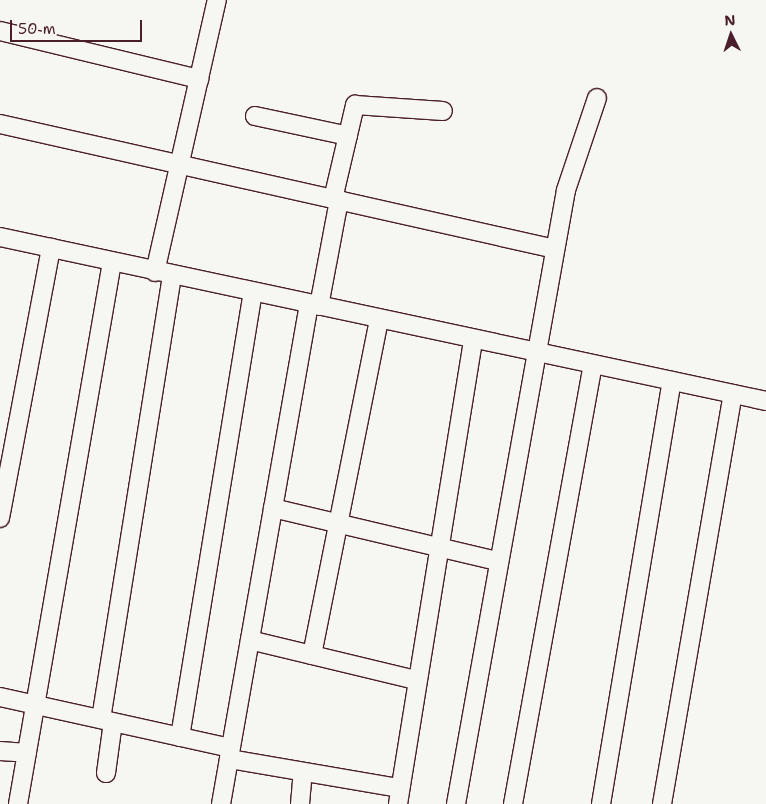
<!DOCTYPE html>
<style>
body{margin:0}
#map{position:relative;width:766px;height:804px;overflow:hidden;background:#f6f6f2;font-family:"Shantell Sans",sans-serif}
div>[style]{position:absolute}
.roads{filter:drop-shadow(1px 0 #4a1f2b) drop-shadow(-1px 0 #4a1f2b) drop-shadow(0 1px #4a1f2b) drop-shadow(0 -1px #4a1f2b)}
.minor>*{height:18px;margin:-9px;padding:0 9px;transform-origin:9px;border-radius:9px;background:#f6f6f2}
span{translate:-50% -50%;white-space:nowrap;text-align:center;line-height:1.15;-webkit-text-stroke:4px #f6f6f2;paint-order:stroke}
.north{position:absolute;left:706px;top:10px;width:50px;height:50px;-webkit-text-stroke:4px #f6f6f2;paint-order:stroke;rotate:356deg;font-size:14px;font-weight:700;line-height:20px;text-align:center;color:#4a1f2b}
.north::after{content:'';display:block;margin:auto;width:18px;height:22px;background:#4a1f2b;clip-path:polygon(50% 0,100% 100%,50% 72%,0 100%)}
.scale{position:absolute;left:10px;top:20px;width:132px;height:22px;box-sizing:border-box;border:2px solid #4a1f2b;border-top:0;padding-left:6px;font-size:15px;line-height:18px;white-space:nowrap;color:#4a1f2b;-webkit-text-stroke:4px #f6f6f2;paint-order:stroke}
</style>
<div id="map">
<div class="roads">
<div class="minor">
<div style="left:0;top:31px;width:205px;rotate:13.6deg"></div>
<div style="left:255px;top:116px;width:95px;rotate:12.1deg"></div>
<div style="left:0;top:124px;width:569px;rotate:12.69deg"></div>
<div style="left:333px;top:199px;width:97px;rotate:-76.8deg"></div>
<div style="left:355px;top:105px;width:88px;rotate:3.9deg"></div>
<div style="left:0;top:237px;width:783px;rotate:12.08deg"></div>
<div style="left:155px;top:272px;width:279px;rotate:-77.2deg"></div>
<div style="left:319px;top:306px;width:108px;rotate:-79.3deg"></div>
<div style="left:273px;top:508px;width:231px;rotate:13.3deg"></div>
<div style="left:0;top:518px;width:275px;rotate:-79.3deg"></div>
<div style="left:250px;top:640px;width:170px;rotate:13.6deg"></div>
<div style="left:312px;top:655px;width:343px;rotate:-78.7deg"></div>
<div style="left:0;top:697px;width:236px;rotate:12.5deg"></div>
<div style="left:101px;top:719px;width:449px;rotate:-80.9deg"></div>
<div style="left:180px;top:737px;width:450px;rotate:-80.7deg"></div>
<div style="left:0;top:751px;width:27px;rotate:4deg"></div>
<div style="left:229px;top:759px;width:172px;rotate:9.7deg"></div>
<div style="left:106px;top:773px;width:51px;rotate:-82.2deg"></div>
<div style="left:18px;top:804px;width:550px;rotate:-80.16deg"></div>
<div style="left:221px;top:804px;width:508px;rotate:-80.02deg"></div>
<div style="left:300px;top:804px;width:32px;rotate:-85deg"></div>
<div style="left:398px;top:804px;width:471px;rotate:-80.8deg"></div>
<div style="left:456px;top:804px;width:624px;rotate:-79.84deg"></div>
<div style="left:566px;top:190px;width:97px;rotate:-71.4deg"></div>
<div style="left:513px;top:804px;width:446px;rotate:-79.7deg"></div>
<div style="left:601px;top:804px;width:429px;rotate:-80.5deg"></div>
<div style="left:662px;top:804px;width:416px;rotate:-80.2deg"></div>
</div>
</div>
<div class="north">N</div>
<div class="scale">50 m</div>
</div>
